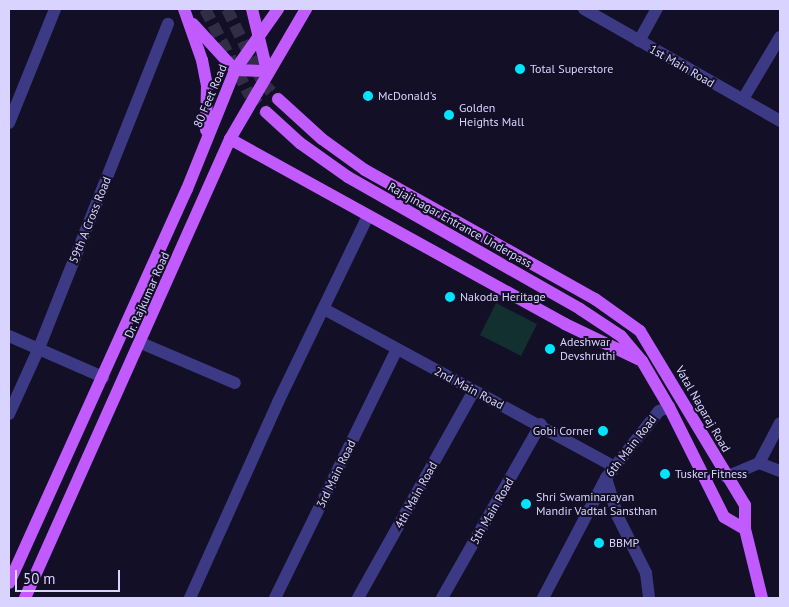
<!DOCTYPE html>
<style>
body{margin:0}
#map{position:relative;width:789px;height:607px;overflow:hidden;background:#130f26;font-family:"PT Sans",sans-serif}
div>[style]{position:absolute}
.green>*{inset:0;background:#12302f}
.major-tunnel>*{height:12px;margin-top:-6px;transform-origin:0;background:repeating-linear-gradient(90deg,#312d47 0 12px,transparent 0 18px)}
.minor>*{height:12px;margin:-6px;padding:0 6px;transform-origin:6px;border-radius:6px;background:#3d3a85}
.major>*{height:12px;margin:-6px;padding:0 6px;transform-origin:6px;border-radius:6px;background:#c25bff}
.dots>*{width:14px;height:14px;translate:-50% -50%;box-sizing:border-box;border:2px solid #130f26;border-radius:50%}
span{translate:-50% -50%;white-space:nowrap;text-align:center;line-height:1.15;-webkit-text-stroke:4px #130f26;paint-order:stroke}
.street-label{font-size:12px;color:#d9d4ff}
.poi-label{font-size:12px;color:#d9d4ff}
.left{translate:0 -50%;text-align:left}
.right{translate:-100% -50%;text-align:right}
.frame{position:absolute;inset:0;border:10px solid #d9d4ff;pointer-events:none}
.scale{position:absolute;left:15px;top:570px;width:105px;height:22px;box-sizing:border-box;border:2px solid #d9d4ff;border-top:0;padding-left:6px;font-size:15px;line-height:18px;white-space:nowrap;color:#d9d4ff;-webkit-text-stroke:4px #130f26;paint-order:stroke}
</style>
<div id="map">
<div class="green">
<div style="clip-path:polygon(496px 303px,537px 324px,521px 356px,480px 335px)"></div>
</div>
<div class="major-tunnel">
<div style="left:205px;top:9px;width:98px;rotate:62.7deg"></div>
<div style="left:250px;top:96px;width:23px;rotate:45deg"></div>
<div style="left:227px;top:9px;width:82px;rotate:64.1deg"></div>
<div style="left:263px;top:83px;width:22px;rotate:47deg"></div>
</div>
<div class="minor">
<div style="left:584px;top:9px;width:226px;rotate:29.7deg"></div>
<div style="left:639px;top:41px;width:37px;rotate:-61deg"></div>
<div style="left:743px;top:99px;width:72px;rotate:-59.2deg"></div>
<div style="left:9px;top:123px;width:123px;rotate:-68deg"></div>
<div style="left:324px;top:309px;width:331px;rotate:28.5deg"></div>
<div style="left:9px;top:336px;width:103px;rotate:23.6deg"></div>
<div style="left:141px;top:343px;width:102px;rotate:23.1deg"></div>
<div style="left:9px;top:414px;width:72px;rotate:-65.6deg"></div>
<div style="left:39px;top:348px;width:349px;rotate:-68.3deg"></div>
<div style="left:759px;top:463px;width:22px;rotate:21deg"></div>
<div style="left:726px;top:477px;width:36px;rotate:-23deg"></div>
<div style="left:759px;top:463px;width:45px;rotate:-62.3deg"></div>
<div style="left:606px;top:478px;width:41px;rotate:72.9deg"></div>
<div style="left:618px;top:517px;width:63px;rotate:63.4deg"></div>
<div style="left:646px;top:573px;width:25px;rotate:83deg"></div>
<div style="left:190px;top:598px;width:215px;rotate:-65.8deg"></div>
<div style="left:278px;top:402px;width:207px;rotate:-64.2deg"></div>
<div style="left:275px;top:598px;width:277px;rotate:-63.9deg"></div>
<div style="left:358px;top:598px;width:236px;rotate:-60.8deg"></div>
<div style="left:442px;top:598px;width:200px;rotate:-60.4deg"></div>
<div style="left:543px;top:598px;width:136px;rotate:-62.3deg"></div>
<div style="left:606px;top:478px;width:85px;rotate:-51.7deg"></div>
<div style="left:659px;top:411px;width:11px;rotate:-22deg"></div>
</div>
<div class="major">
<div style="left:184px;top:9px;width:54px;rotate:70.6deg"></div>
<div style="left:202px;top:60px;width:25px;rotate:79deg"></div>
<div style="left:207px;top:85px;width:45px;rotate:91.3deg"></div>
<div style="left:252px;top:9px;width:64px;rotate:76.4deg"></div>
<div style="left:193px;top:24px;width:62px;rotate:47.6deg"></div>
<div style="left:235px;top:70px;width:32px;rotate:2deg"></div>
<div style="left:278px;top:99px;width:59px;rotate:42.3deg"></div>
<div style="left:322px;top:139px;width:53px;rotate:35.8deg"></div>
<div style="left:365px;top:170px;width:264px;rotate:29.3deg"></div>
<div style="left:595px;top:299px;width:55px;rotate:35.4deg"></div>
<div style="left:640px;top:331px;width:203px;rotate:58.9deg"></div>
<div style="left:745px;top:505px;width:24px;rotate:90deg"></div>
<div style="left:745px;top:529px;width:71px;rotate:76.2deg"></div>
<div style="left:266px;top:112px;width:46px;rotate:42.4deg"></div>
<div style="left:300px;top:143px;width:59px;rotate:35.3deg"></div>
<div style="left:348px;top:177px;width:267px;rotate:29.6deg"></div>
<div style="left:580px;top:309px;width:49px;rotate:33.4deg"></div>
<div style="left:621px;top:336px;width:33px;rotate:50deg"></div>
<div style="left:642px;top:361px;width:53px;rotate:59.6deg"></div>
<div style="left:669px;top:407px;width:123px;rotate:63.4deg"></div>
<div style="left:724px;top:517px;width:24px;rotate:30deg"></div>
<div style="left:230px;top:139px;width:383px;rotate:28.9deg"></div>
<div style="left:565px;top:324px;width:81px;rotate:25.6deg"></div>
<div style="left:9px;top:583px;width:432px;rotate:-65.7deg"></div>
<div style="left:187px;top:189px;width:128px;rotate:-68deg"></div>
<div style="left:235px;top:70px;width:75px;rotate:-54.8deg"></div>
<div style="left:25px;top:598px;width:503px;rotate:-65.93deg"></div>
<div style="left:230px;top:139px;width:151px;rotate:-59.7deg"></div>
</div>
<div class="dots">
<div style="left:520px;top:69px;background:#00e5ff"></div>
<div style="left:368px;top:96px;background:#00e5ff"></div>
<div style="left:449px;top:115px;background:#00e5ff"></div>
<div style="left:450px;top:297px;background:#00e5ff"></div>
<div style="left:550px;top:349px;background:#00e5ff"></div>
<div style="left:603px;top:431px;background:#00e5ff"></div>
<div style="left:665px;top:474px;background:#00e5ff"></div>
<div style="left:526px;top:504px;background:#00e5ff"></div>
<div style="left:599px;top:543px;background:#00e5ff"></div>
</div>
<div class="street-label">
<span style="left:682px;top:66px;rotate:30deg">1st Main Road</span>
<span style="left:210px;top:96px;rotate:-67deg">80 Feet Road</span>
<span style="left:90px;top:220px;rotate:-68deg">59th A Cross Road</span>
<span style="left:460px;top:225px;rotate:29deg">Rajajinagar Entrance Underpass</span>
<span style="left:147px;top:295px;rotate:-66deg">Dr. Rajkumar Road</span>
<span style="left:469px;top:388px;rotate:28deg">2nd Main Road</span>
<span style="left:703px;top:409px;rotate:60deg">Vatal Nagaraj Road</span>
<span style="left:631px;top:446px;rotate:-52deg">6th Main Road</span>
<span style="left:336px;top:474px;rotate:-64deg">3rd Main Road</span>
<span style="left:416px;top:495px;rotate:-61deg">4th Main Road</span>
<span style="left:492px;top:511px;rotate:-60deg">5th Main Road</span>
</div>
<div class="poi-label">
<span class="left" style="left:530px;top:69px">Total Superstore</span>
<span class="left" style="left:378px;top:96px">McDonald's</span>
<span class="left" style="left:459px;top:115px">Golden<br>Heights Mall</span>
<span class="left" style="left:460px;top:297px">Nakoda Heritage</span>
<span class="left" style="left:560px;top:349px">Adeshwar<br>Devshruthi</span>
<span class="right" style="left:593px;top:431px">Gobi Corner</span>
<span class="left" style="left:675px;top:474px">Tusker Fitness</span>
<span class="left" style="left:536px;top:504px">Shri Swaminarayan<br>Mandir Vadtal Sansthan</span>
<span class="left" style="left:609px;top:543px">BBMP</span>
</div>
<div class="frame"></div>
<div class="scale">50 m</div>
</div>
